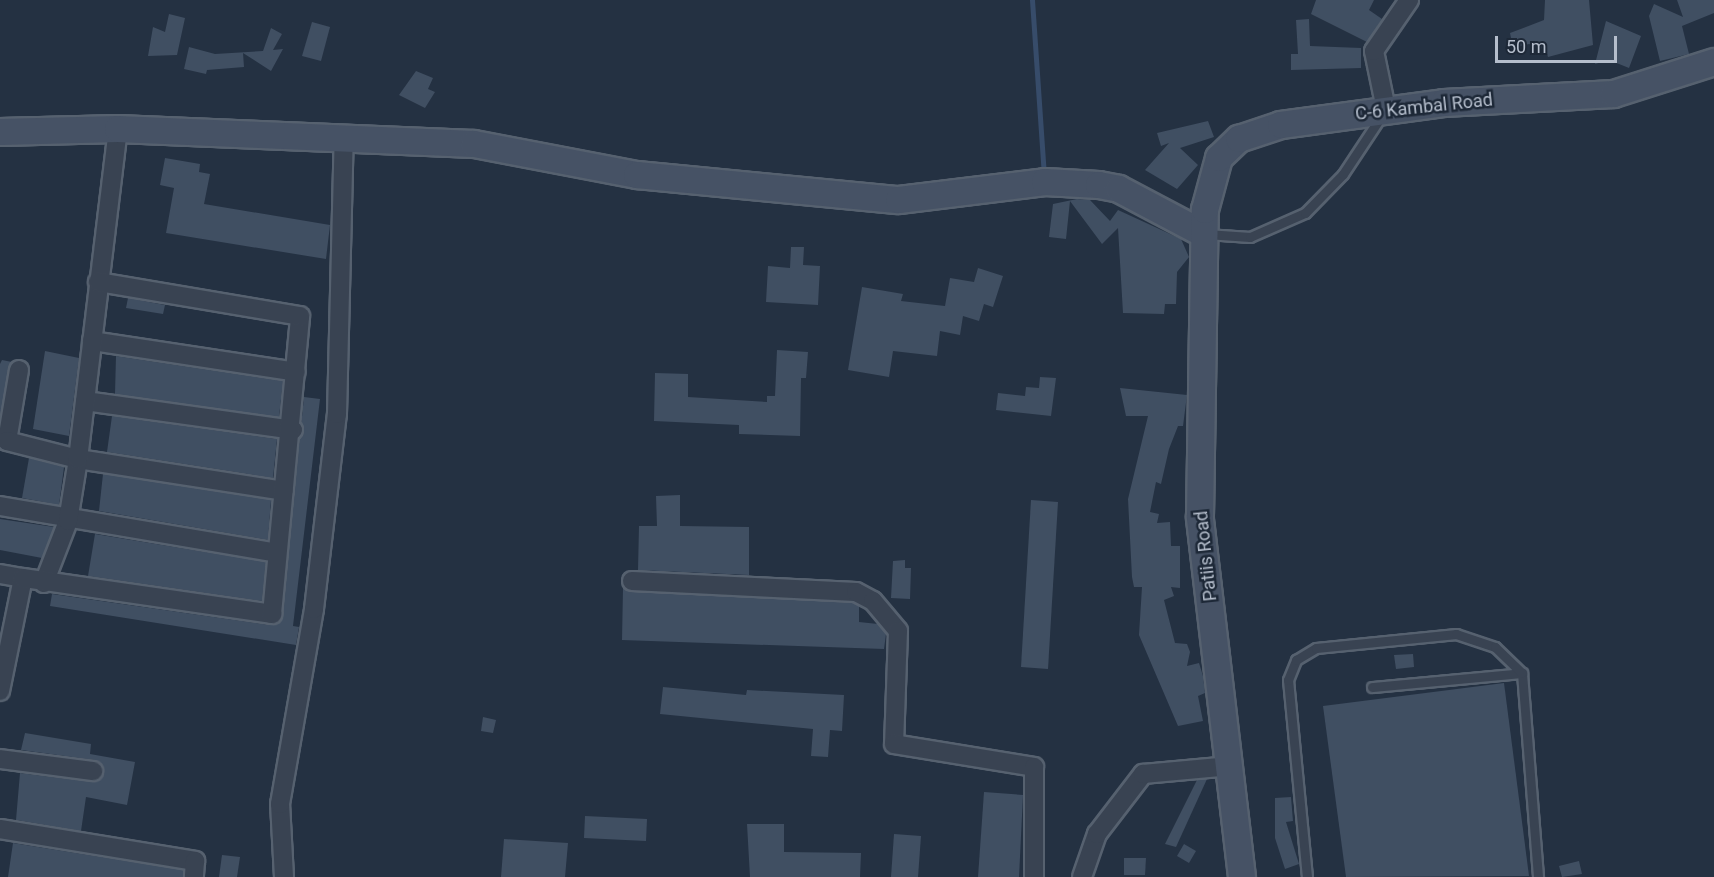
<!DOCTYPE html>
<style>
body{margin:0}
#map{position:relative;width:1714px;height:877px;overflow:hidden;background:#243142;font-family:Roboto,sans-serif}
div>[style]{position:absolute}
.stream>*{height:5px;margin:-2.5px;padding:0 2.5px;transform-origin:2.5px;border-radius:2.5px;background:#374c6a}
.building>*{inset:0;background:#404f62}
.roads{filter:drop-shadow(2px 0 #56616f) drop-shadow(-2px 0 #56616f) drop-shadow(0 2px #56616f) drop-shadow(0 -2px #56616f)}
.lane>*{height:9px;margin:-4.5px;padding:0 4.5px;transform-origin:4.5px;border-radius:4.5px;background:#394352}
.street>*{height:18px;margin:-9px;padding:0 9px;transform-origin:9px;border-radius:9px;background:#394352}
.secondary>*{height:26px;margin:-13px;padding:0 13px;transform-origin:13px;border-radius:13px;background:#465265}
span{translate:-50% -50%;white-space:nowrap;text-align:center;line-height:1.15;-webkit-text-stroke:5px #1d2837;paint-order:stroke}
.street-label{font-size:18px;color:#b5becc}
.scale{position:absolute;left:1495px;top:36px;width:122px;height:27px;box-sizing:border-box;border:3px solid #b5becc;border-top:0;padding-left:8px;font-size:18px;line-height:21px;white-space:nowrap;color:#b5becc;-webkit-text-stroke:4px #1d2837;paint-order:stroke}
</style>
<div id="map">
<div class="stream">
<div style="left:1032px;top:0;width:175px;rotate:86.1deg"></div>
</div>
<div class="building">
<div style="clip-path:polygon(1316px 0,1374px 0,1369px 10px,1382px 19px,1367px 42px,1311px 14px)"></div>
<div style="clip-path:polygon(1545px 0,1589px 0,1593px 45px,1548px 57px,1546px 50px,1529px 44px,1513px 48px,1510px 33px,1544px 20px)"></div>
<div style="clip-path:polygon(1677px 0,1714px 0,1714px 13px,1682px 26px,1689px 54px,1660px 61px,1649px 16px,1654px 4px,1683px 17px)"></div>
<div style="clip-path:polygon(169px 14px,185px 18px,177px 55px,148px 56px,153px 27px,165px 32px)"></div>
<div style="clip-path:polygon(1309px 19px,1310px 46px,1361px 48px,1361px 68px,1291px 70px,1291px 54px,1298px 54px,1296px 20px)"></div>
<div style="clip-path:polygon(1606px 21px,1641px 36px,1629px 68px,1609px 60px,1595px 64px)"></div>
<div style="clip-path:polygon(312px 22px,330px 27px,321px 61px,302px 56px)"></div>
<div style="clip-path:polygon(271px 28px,282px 34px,273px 50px,283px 49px,271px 71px,243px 53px,244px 67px,207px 70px,206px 74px,184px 69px,189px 47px,215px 54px,263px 51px)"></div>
<div style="clip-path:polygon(416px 71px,433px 78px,428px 89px,435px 92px,425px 108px,399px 95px)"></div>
<div style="clip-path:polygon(1208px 121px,1214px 137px,1180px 148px,1198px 165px,1177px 189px,1145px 170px,1169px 143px,1161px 146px,1157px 133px)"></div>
<div style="clip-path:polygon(165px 158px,200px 164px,199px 172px,210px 174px,204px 204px,330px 225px,326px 259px,166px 233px,174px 188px,160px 185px)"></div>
<div style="clip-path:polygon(1077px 199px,1090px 200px,1110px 221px,1118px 210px,1181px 239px,1189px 257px,1177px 272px,1176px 304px,1165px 304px,1164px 314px,1123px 313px,1118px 228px,1102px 244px,1070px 201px,1066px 239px,1049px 237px,1053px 204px)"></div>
<div style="clip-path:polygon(791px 247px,804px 247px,803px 265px,820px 266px,818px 305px,766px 302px,768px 266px,790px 268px)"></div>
<div style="clip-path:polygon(978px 268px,1003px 276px,993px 307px,984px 304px,979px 321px,963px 316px,960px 335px,940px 331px,937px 356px,893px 351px,889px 377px,848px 370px,862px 287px,903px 294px,901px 301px,945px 306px,950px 278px,974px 282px)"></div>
<div style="clip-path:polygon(128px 298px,165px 305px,163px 314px,126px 308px)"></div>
<div style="clip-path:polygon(777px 350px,808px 352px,806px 378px,801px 378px,800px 436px,739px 434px,739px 425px,654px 421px,655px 373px,688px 374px,688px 397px,767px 402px,767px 396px,775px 396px)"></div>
<div style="clip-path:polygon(45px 351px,79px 358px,69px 436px,33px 429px)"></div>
<div style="clip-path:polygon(116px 356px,283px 381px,279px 417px,115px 394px)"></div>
<div style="clip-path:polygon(2px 360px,12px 362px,0 415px,0 364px)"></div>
<div style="clip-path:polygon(1040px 377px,1056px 378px,1051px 416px,996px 410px,998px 393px,1025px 396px,1026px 387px,1039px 388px)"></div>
<div style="clip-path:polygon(1120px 388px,1187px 395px,1183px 426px,1178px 426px,1169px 449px,1161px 484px,1156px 482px,1150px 512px,1159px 514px,1157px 523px,1170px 522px,1171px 546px,1180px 546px,1180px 588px,1171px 587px,1174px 596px,1164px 600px,1175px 643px,1187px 644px,1190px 652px,1187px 666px,1199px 663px,1203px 676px,1205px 693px,1198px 696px,1203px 721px,1178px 726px,1139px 635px,1142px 587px,1134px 587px,1132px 577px,1128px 499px,1148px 416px,1126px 416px)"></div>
<div style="clip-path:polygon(304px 397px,320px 399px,293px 626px,299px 627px,296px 645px,50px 606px,52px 594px,270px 625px,281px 621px)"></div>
<div style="clip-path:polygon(112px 416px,277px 439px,273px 478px,107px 452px)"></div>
<div style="clip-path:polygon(29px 458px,64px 467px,59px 505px,22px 498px)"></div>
<div style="clip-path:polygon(103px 474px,271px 500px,268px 540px,99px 511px)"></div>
<div style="clip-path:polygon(680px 495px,680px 526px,749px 527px,749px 575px,638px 570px,639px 526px,657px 526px,656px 496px)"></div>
<div style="clip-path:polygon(1031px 500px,1058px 502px,1048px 669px,1021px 667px)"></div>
<div style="clip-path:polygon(0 519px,54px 527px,42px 558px,0 550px)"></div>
<div style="clip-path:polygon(95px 534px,266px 562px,262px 601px,88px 576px)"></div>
<div style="clip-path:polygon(905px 560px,905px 568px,911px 568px,910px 599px,891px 598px,893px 561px)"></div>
<div style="clip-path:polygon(623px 588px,853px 603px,859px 606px,859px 622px,878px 624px,886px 634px,884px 649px,622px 640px)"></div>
<div style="clip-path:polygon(1413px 654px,1414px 667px,1396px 669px,1394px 655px)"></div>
<div style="clip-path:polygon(1504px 683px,1529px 876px,1346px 877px,1323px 706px)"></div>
<div style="clip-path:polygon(663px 687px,746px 695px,747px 690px,844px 695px,842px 731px,830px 730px,828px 757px,811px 756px,813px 729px,660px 714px)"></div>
<div style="clip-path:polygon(483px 717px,496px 720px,493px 733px,481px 731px)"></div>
<div style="clip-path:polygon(25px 733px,91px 744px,90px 754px,135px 762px,127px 805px,86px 797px,81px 831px,16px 820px,20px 773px,92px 782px,104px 772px,94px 760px,21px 750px)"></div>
<div style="clip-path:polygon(1207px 779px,1176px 847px,1165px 844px,1197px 780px)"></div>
<div style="clip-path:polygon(984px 792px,1023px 795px,1019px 877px,978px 877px)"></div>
<div style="clip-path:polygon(1291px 797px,1293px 821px,1286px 822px,1299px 864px,1285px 869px,1275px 838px,1275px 798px)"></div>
<div style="clip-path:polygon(585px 816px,647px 819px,646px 841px,584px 838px)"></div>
<div style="clip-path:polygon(747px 824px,784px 824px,784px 852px,861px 853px,860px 877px,750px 877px)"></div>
<div style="clip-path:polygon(894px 834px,921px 836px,918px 877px,891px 877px)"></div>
<div style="clip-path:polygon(504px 839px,568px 843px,565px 877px,501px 877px)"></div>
<div style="clip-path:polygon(13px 843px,183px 870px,183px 877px,8px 877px)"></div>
<div style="clip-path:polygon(1184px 844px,1196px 851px,1189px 863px,1177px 856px)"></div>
<div style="clip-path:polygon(222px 855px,240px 857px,237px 877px,219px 877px)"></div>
<div style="clip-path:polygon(1124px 858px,1146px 858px,1145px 875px,1124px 875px)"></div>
<div style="clip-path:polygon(1579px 861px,1582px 874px,1562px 877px,1559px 866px)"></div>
</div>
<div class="roads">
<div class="lane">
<div style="left:1206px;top:234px;width:44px;rotate:3.9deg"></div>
<div style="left:1250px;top:237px;width:60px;rotate:-23.6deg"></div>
<div style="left:1305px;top:213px;width:54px;rotate:-45.7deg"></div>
<div style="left:1343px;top:174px;width:71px;rotate:-56.5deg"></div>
<div style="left:1372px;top:687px;width:151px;rotate:-5.3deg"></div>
<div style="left:1522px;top:673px;width:205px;rotate:85.5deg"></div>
<div style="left:1307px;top:877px;width:198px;rotate:-95.5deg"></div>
<div style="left:1288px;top:680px;width:22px;rotate:-68deg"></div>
<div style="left:1296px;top:660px;width:23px;rotate:-31deg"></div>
<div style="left:1316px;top:648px;width:141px;rotate:-5.7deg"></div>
<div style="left:1456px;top:634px;width:41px;rotate:18.4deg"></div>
<div style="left:1495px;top:647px;width:37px;rotate:44deg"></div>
</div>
<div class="street">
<div style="left:1386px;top:109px;width:59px;rotate:-101.7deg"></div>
<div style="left:1374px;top:51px;width:62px;rotate:-55.5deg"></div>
<div style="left:92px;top:341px;width:206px;rotate:8.6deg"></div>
<div style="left:19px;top:370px;width:72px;rotate:99.6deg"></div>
<div style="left:7px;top:441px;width:73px;rotate:14.2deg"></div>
<div style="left:78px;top:459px;width:208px;rotate:8.8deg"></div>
<div style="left:85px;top:401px;width:210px;rotate:7.9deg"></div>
<div style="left:0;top:506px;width:281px;rotate:9.6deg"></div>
<div style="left:0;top:574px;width:23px;rotate:10deg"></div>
<div style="left:632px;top:581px;width:224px;rotate:2.8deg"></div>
<div style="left:856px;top:592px;width:19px;rotate:28deg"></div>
<div style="left:873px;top:601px;width:39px;rotate:50deg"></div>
<div style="left:898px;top:631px;width:113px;rotate:92deg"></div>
<div style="left:894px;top:744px;width:142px;rotate:9.3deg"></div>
<div style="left:1034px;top:767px;width:110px;rotate:90deg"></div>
<div style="left:44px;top:583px;width:66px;rotate:-68.8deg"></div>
<div style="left:68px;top:521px;width:63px;rotate:-80.8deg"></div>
<div style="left:78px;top:459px;width:332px;rotate:-83.1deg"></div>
<div style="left:0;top:691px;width:115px;rotate:-78.5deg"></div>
<div style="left:23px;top:578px;width:252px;rotate:8.2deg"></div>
<div style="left:272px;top:614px;width:299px;rotate:-84.6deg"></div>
<div style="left:300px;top:316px;width:205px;rotate:-170.4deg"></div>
<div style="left:0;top:759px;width:94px;rotate:7.4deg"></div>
<div style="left:0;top:829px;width:198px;rotate:9.3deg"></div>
<div style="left:195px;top:861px;width:16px;rotate:94deg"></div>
<div style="left:284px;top:877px;width:73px;rotate:-93.1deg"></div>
<div style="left:280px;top:804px;width:198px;rotate:-80.1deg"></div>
<div style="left:314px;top:609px;width:196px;rotate:-83.3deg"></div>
<div style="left:337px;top:414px;width:279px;rotate:-88.6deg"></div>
<div style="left:1082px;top:877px;width:46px;rotate:-70.8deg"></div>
<div style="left:1097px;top:834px;width:76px;rotate:-52.5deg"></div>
<div style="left:1143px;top:774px;width:88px;rotate:-5.2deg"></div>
</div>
<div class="secondary">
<div style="left:0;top:132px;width:118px;rotate:-1.5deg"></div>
<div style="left:118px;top:129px;width:356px;rotate:2.4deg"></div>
<div style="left:474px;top:144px;width:166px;rotate:10.8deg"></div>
<div style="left:637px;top:175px;width:263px;rotate:5.5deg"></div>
<div style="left:899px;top:200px;width:147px;rotate:-7deg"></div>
<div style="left:1045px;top:182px;width:54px;rotate:3.2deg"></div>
<div style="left:1099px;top:185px;width:20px;rotate:11deg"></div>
<div style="left:1119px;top:189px;width:96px;rotate:27.9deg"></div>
<div style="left:1242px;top:877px;width:362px;rotate:-96.7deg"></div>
<div style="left:1200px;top:517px;width:307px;rotate:-89.1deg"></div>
<div style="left:1205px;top:210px;width:54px;rotate:-74.9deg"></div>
<div style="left:1219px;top:158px;width:28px;rotate:-44deg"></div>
<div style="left:1239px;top:139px;width:44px;rotate:-18.4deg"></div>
<div style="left:1281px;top:125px;width:164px;rotate:-7.7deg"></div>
<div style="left:1444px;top:103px;width:170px;rotate:-3deg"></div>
<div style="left:1614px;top:94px;width:105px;rotate:-17.7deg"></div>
</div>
</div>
<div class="street-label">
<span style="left:1424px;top:107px;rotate:-6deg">C-6 Kambal Road</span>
<span style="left:1206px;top:556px;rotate:-96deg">Patiis Road</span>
</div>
<div class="scale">50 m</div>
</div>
